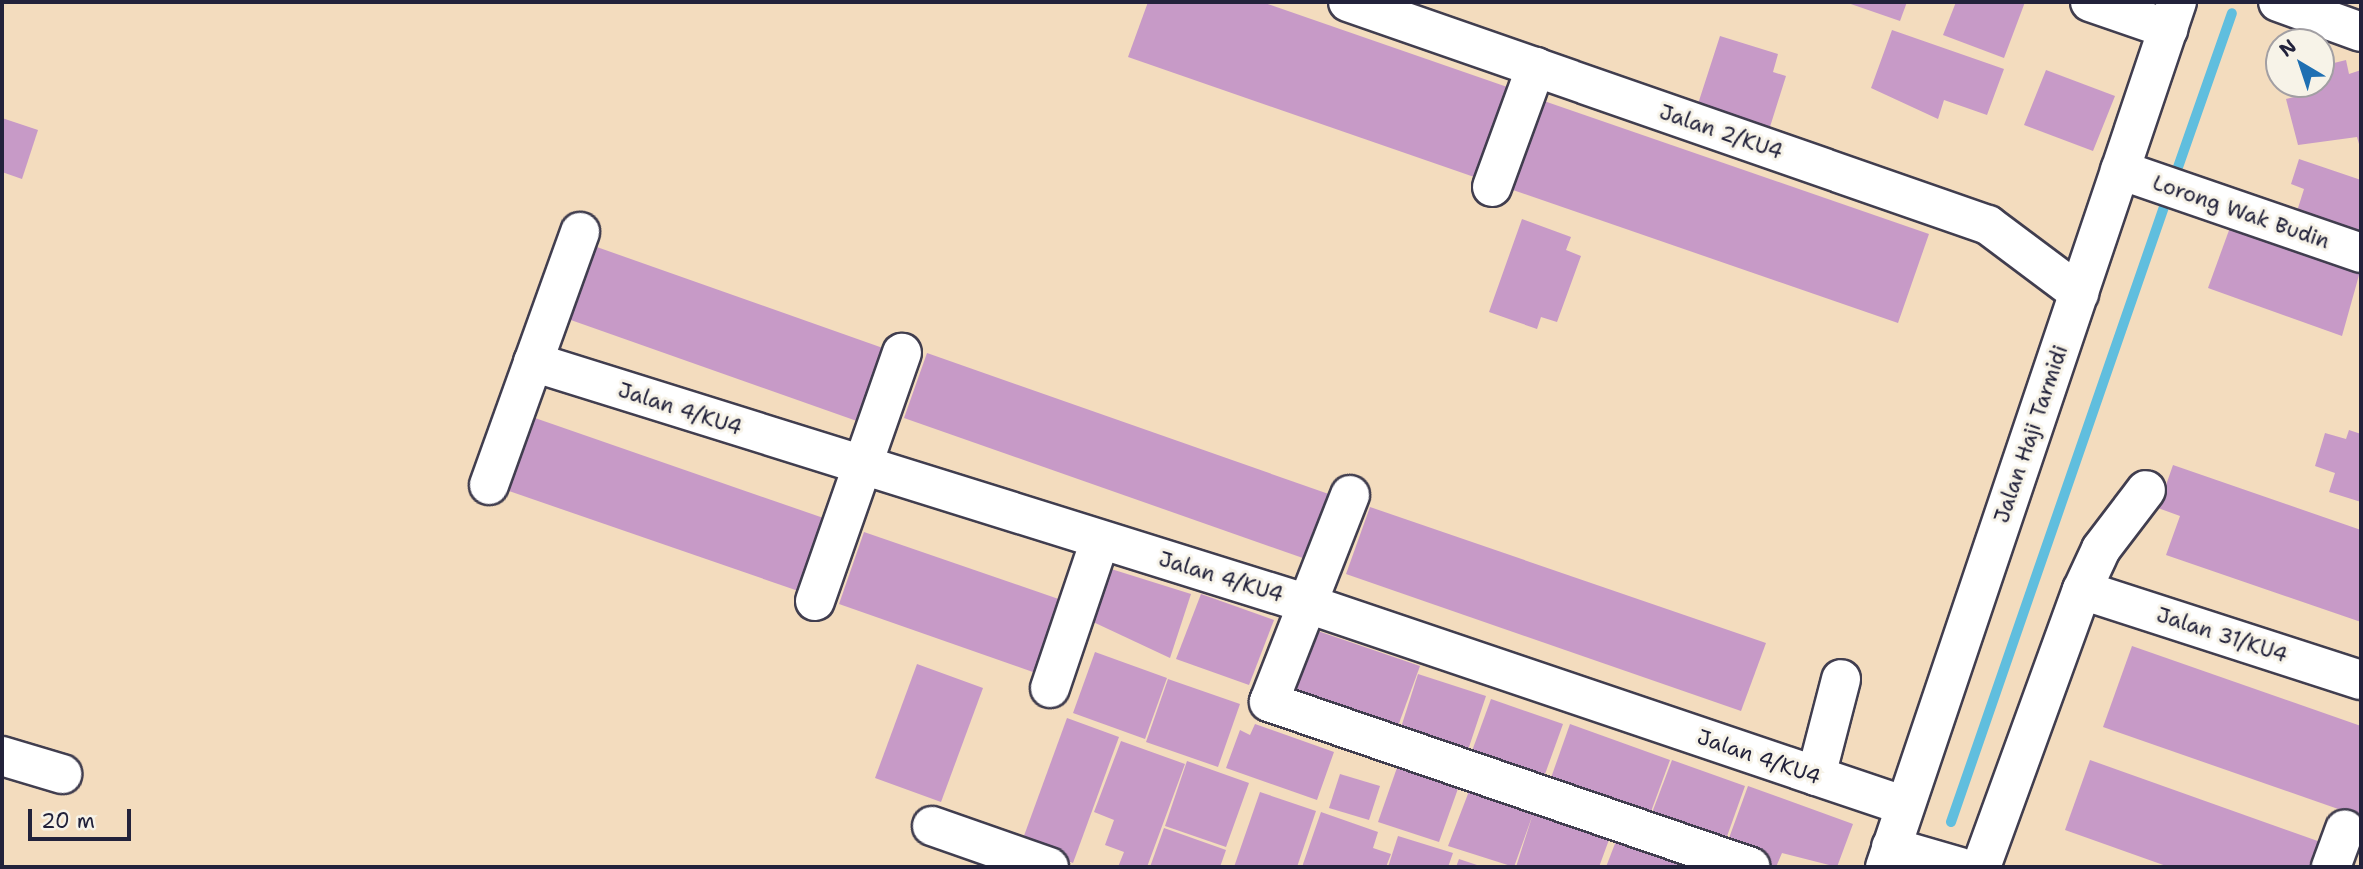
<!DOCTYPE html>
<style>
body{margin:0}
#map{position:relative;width:2363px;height:869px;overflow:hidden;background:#f3dcbe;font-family:"Shantell Sans",sans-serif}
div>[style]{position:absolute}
.stream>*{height:10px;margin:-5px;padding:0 5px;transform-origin:5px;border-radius:5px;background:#60bede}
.building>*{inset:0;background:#c79ac7}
.roads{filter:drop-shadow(2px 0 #413e4f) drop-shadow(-2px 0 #413e4f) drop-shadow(0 2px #413e4f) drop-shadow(0 -2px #413e4f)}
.minor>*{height:38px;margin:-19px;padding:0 19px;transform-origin:19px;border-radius:19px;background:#fff}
span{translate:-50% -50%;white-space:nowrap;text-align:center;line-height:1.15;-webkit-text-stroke:6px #f7f3e8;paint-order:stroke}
.street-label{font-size:21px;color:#22223b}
.frame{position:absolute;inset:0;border:4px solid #22223b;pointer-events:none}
.north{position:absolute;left:2265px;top:28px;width:70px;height:70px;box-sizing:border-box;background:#f7f3e8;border:2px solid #a29fa3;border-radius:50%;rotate:321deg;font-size:19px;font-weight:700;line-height:28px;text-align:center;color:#22223b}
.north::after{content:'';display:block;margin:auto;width:24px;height:32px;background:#1f6fb2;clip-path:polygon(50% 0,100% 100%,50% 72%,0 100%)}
.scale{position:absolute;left:28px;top:809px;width:103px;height:32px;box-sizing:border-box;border:4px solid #22223b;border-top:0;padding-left:9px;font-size:21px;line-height:24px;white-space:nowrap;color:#22223b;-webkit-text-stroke:5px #f7f3e8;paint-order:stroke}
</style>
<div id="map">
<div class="stream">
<div style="left:2177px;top:170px;width:166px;rotate:-70.7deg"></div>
<div style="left:1951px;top:822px;width:654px;rotate:-70.9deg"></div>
</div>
<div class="building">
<div style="clip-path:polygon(1148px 2px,1262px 2px,1513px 89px,1480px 179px,1128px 57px)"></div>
<div style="clip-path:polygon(1845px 2px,1907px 2px,1900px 21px)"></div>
<div style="clip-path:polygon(1956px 2px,2025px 2px,2004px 58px,1943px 35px)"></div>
<div style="clip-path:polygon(1892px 30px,2004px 69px,1987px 115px,1944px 100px,1938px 119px,1871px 88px)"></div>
<div style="clip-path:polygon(1720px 36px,1778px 54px,1773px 72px,1786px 76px,1769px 130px,1697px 107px)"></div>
<div style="clip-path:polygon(2346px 60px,2349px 74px,2361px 70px,2361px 151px,2357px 137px,2298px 145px,2286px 99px,2298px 96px,2296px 87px,2321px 84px,2322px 66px)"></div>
<div style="clip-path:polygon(2046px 70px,2115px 96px,2093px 151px,2024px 125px)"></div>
<div style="clip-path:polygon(1544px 101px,1929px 234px,1898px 323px,1513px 190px)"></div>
<div style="clip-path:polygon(2px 118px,38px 130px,22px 179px,2px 172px)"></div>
<div style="clip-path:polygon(2299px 159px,2361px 180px,2361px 246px,2293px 224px,2304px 189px,2291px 184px)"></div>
<div style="clip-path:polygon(1522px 219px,1571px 237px,1566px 250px,1581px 256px,1557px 322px,1541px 317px,1537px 329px,1489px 312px)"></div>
<div style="clip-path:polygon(2232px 222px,2361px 268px,2342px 336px,2208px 288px)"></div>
<div style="clip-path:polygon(594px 246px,897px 353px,871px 426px,568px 319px)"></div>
<div style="clip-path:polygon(927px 353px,1343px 499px,1320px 564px,904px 418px)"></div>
<div style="clip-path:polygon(535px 418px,835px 522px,810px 595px,509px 491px)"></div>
<div style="clip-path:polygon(2349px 430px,2361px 434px,2361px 502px,2329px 492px,2335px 473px,2315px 466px,2325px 433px,2346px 439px)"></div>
<div style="clip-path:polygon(2173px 465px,2361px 530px,2361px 622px,2166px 555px,2180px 516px,2158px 508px)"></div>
<div style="clip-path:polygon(1370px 507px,1766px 643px,1741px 711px,1346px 574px)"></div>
<div style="clip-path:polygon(864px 532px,1073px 604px,1047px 677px,839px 604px)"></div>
<div style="clip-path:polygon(1108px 568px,1191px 594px,1170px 658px,1091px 621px)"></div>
<div style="clip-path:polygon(1201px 594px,1274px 620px,1249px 685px,1176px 659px)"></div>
<div style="clip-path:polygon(1312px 629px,1420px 666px,1394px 737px,1287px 701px)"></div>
<div style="clip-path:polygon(2132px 646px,2361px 726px,2361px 817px,2103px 727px)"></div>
<div style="clip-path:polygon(1095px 652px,1167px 678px,1145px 739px,1073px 713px)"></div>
<div style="clip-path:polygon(917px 664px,983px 688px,941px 802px,875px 778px)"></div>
<div style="clip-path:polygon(1418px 674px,1486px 696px,1464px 762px,1397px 740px)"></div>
<div style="clip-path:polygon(1168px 679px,1240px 704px,1218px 767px,1146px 742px)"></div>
<div style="clip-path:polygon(1491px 699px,1563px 724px,1540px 788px,1468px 762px)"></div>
<div style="clip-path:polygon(1067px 718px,1119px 737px,1073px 863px,1021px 844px)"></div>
<div style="clip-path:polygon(1255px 724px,1334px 752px,1317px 800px,1226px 768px,1240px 730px,1250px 735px)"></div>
<div style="clip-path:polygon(1570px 724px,1670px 760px,1645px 828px,1546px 792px)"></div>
<div style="clip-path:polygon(1121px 741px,1185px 764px,1147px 867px,1118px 867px,1124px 852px,1105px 845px,1114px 820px,1094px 812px)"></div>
<div style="clip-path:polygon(1672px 760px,1745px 786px,1725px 842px,1647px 826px)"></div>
<div style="clip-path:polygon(2090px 760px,2329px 845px,2321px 867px,2169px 867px,2065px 830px)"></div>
<div style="clip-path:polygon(1187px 761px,1249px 783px,1226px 847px,1165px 826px)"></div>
<div style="clip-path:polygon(1399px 762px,1460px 783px,1439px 842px,1378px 822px)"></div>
<div style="clip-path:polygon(1340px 774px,1380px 786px,1369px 820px,1329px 808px)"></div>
<div style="clip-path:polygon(1471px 786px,1610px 837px,1599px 867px,1516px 867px,1533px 814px,1514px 867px,1448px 846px)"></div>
<div style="clip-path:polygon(1748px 786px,1853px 824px,1837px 867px,1782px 853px,1776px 867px,1725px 849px)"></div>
<div style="clip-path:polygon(1260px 792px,1316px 811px,1297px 867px,1234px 867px)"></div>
<div style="clip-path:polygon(1321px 812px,1378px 832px,1373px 848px,1391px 854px,1386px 867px,1302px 867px)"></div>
<div style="clip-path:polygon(1164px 828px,1226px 850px,1220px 867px,1150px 867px)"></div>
<div style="clip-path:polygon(1398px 836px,1453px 853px,1448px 867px,1388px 867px)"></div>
<div style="clip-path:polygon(1616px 841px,1682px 864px,1681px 867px,1606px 867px)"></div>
<div style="clip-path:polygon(1459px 859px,1483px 867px,1456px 867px)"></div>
</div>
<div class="roads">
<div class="minor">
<div style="left:1348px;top:2px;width:678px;rotate:19.21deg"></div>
<div style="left:1988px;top:225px;width:114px;rotate:36.8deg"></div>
<div style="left:2090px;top:2px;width:83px;rotate:19.1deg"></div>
<div style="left:2278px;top:2px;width:88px;rotate:19.9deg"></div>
<div style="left:2120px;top:170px;width:255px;rotate:19deg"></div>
<div style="left:1492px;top:187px;width:128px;rotate:-69.9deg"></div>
<div style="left:533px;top:362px;width:809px;rotate:17.34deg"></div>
<div style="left:1305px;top:603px;width:633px;rotate:18.69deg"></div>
<div style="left:489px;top:485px;width:269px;rotate:-70.2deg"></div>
<div style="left:1350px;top:495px;width:222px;rotate:111.4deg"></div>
<div style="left:1269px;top:702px;width:509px;rotate:18.9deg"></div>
<div style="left:2082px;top:590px;width:293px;rotate:17.9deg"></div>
<div style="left:815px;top:601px;width:263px;rotate:-70.7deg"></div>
<div style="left:1050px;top:688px;width:156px;rotate:-71.3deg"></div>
<div style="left:2px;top:756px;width:63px;rotate:16.7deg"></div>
<div style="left:1816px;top:776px;width:100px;rotate:-75.5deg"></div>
<div style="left:932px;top:826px;width:124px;rotate:19.3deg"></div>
<div style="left:1891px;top:847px;width:72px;rotate:16.2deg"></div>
<div style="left:1885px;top:867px;width:913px;rotate:-71.35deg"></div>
<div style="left:1981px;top:867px;width:295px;rotate:-70deg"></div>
<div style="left:2082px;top:590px;width:45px;rotate:-65.1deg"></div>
<div style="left:2101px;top:549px;width:74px;rotate:-52.7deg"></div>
<div style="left:2331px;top:867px;width:40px;rotate:-69.8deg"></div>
</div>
</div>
<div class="street-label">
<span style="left:1721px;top:132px;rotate:19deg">Jalan 2/KU4</span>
<span style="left:2241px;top:212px;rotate:19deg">Lorong Wak Budin</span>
<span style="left:680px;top:409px;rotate:18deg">Jalan 4/KU4</span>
<span style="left:2031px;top:434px;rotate:-71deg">Jalan Haji Tarmidi</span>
<span style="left:1221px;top:577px;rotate:17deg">Jalan 4/KU4</span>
<span style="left:2222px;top:635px;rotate:18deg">Jalan 31/KU4</span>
<span style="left:1759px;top:757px;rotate:19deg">Jalan 4/KU4</span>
</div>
<div class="frame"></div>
<div class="north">N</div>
<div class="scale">20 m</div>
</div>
